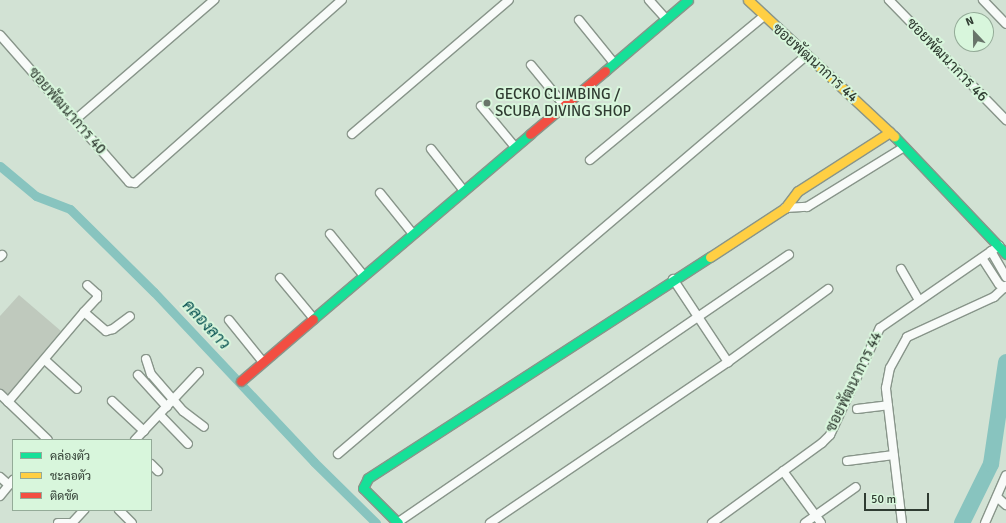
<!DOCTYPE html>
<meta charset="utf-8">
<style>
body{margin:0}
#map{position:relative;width:1006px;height:523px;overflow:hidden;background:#d2e2d4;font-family:Signika,Sarabun,sans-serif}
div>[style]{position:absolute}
.canal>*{height:9px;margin:-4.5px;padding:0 4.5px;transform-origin:4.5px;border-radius:4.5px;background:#88c4bf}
.river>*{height:16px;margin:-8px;padding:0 8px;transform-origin:8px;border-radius:8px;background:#88c4bf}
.building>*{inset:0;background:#bfc9bd}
.roads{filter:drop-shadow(1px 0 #88958a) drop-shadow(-1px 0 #88958a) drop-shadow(0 1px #88958a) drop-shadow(0 -1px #88958a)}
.street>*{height:8px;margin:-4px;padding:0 4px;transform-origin:4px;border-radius:4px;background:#f8fbf9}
.fast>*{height:9px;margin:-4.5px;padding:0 4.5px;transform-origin:4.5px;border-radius:4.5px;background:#16e098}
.slow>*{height:9px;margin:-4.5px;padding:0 4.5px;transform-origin:4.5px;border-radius:4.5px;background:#ffcf43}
.jam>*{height:9px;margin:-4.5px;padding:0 4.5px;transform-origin:4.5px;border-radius:4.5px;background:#f24e42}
.dots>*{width:11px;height:11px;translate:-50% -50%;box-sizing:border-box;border:2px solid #d8f6dc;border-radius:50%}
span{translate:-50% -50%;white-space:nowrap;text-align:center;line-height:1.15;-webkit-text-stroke:4px #d8f6dc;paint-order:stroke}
.street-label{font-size:15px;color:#2f3b31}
.poi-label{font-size:15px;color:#2f3b31}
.left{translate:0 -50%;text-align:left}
.water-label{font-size:16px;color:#034e4e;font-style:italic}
.legend{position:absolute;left:12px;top:439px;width:140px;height:72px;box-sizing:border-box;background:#d8f6dc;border:1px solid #94ab98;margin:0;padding:5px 7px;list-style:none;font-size:12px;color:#2f3b31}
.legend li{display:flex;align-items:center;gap:8px;height:20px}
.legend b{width:20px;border:1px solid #94ab98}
.north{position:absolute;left:954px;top:12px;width:40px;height:40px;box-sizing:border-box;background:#d8f6dc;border:1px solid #94ab98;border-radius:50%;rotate:338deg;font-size:11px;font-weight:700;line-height:16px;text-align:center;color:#2f3b31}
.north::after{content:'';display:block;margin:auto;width:14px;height:18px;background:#68756a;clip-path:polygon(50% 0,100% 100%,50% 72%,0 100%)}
.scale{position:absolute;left:864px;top:493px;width:65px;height:18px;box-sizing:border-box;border:2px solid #2f3b31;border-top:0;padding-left:5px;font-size:12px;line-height:14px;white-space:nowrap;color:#2f3b31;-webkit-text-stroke:3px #d8f6dc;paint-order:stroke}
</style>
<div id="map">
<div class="canal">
<div style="left:0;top:166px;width:47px;rotate:39.8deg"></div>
<div style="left:36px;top:196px;width:36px;rotate:21deg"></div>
<div style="left:70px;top:209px;width:118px;rotate:44.7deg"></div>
<div style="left:154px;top:292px;width:233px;rotate:46.7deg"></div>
<div style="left:314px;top:462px;width:87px;rotate:44.5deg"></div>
</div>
<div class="river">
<div style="left:962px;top:523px;width:66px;rotate:-63.8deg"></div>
<div style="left:991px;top:464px;width:103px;rotate:-81.6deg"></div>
</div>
<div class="building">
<div style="clip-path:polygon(19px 295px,61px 331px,8px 394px,0 389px,0 316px)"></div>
</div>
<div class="roads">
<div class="street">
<div style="left:649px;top:0;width:25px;rotate:48deg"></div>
<div style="left:889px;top:0;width:168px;rotate:45.7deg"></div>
<div style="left:983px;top:0;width:33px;rotate:46deg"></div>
<div style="left:579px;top:20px;width:55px;rotate:50.9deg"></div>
<div style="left:0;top:35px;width:196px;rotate:48.7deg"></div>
<div style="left:129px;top:182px;width:6px;rotate:9deg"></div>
<div style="left:135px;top:183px;width:276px;rotate:-41.5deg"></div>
<div style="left:531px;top:65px;width:52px;rotate:50.5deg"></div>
<div style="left:481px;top:106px;width:53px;rotate:50.3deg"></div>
<div style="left:75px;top:120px;width:184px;rotate:-40.8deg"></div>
<div style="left:352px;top:134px;width:206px;rotate:-40.5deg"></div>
<div style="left:431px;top:149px;width:53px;rotate:51.8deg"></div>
<div style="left:590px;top:160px;width:226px;rotate:-39.6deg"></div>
<div style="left:380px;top:193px;width:53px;rotate:51.2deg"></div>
<div style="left:785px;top:208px;width:22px;rotate:-3deg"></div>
<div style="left:807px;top:207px;width:114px;rotate:-31.7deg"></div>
<div style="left:330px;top:234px;width:54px;rotate:51deg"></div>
<div style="left:991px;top:251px;width:30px;rotate:60deg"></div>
<div style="left:0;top:257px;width:3px;rotate:-45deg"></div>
<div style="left:982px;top:258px;width:31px;rotate:57deg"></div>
<div style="left:999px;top:284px;width:8px;rotate:30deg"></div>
<div style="left:901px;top:269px;width:36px;rotate:60deg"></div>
<div style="left:280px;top:278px;width:53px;rotate:50.3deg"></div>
<div style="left:673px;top:279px;width:100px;rotate:56.5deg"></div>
<div style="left:84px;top:312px;width:19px;rotate:-47deg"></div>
<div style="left:97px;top:298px;width:4px;rotate:-90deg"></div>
<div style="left:97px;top:294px;width:13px;rotate:-138deg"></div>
<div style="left:229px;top:320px;width:54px;rotate:51deg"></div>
<div style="left:146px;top:359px;width:16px;rotate:72deg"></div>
<div style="left:151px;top:374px;width:49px;rotate:49.1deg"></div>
<div style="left:183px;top:411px;width:26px;rotate:37deg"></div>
<div style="left:45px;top:360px;width:43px;rotate:42.2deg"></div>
<div style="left:138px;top:375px;width:43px;rotate:47.8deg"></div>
<div style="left:0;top:394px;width:66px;rotate:43.8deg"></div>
<div style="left:112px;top:401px;width:44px;rotate:43.2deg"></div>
<div style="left:8px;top:402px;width:118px;rotate:-49.8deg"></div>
<div style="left:84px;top:312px;width:29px;rotate:41deg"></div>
<div style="left:106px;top:331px;width:7px;rotate:-16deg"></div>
<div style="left:113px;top:329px;width:21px;rotate:-37deg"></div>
<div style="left:857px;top:409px;width:31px;rotate:-7deg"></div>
<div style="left:160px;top:415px;width:40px;rotate:46deg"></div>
<div style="left:135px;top:440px;width:93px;rotate:-46.7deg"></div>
<div style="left:338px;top:454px;width:616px;rotate:-40.39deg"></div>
<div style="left:847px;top:461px;width:47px;rotate:-7.3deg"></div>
<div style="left:151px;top:464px;width:10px;rotate:45deg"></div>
<div style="left:783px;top:471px;width:64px;rotate:53.8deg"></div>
<div style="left:0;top:477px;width:12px;rotate:42deg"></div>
<div style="left:0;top:496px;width:21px;rotate:-51deg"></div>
<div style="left:997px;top:497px;width:12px;rotate:42deg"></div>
<div style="left:119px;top:510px;width:18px;rotate:45deg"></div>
<div style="left:58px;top:523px;width:11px"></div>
<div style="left:72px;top:523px;width:18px;rotate:-47deg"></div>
<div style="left:397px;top:523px;width:475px;rotate:-34.4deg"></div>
<div style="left:490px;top:523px;width:287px;rotate:-34.1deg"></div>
<div style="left:728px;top:362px;width:124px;rotate:-36.1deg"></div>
<div style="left:712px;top:523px;width:136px;rotate:-36deg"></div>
<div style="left:822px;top:443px;width:11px;rotate:-45deg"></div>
<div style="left:830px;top:435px;width:118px;rotate:-65deg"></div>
<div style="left:880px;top:328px;width:145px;rotate:-34.6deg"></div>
<div style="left:805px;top:523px;width:62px;rotate:-35.2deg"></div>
<div style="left:902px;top:523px;width:136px;rotate:-96.8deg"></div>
<div style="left:886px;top:388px;width:20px;rotate:-79deg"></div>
<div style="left:890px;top:368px;width:35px;rotate:-61deg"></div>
<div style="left:907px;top:337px;width:96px;rotate:-24.7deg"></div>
<div style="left:994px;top:297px;width:16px;rotate:-43deg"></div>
<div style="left:985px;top:523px;width:52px;rotate:-66.4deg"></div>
</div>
<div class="fast">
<div style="left:605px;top:71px;width:109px;rotate:-40.5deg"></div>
<div style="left:894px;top:136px;width:163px;rotate:46.5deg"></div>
<div style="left:313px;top:319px;width:285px;rotate:-40.4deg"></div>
<div style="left:398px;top:523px;width:49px;rotate:-135deg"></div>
<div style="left:363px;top:488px;width:11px;rotate:-63deg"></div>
<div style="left:368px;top:478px;width:407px;rotate:-32.9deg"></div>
</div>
<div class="slow">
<div style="left:748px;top:0;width:200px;rotate:43deg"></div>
<div style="left:710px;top:257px;width:90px;rotate:-33.2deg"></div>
<div style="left:785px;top:208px;width:21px;rotate:-53deg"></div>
<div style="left:798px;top:191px;width:109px;rotate:-32.7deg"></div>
</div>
<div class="jam">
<div style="left:530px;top:134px;width:98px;rotate:-40deg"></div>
<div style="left:241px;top:381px;width:95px;rotate:-40.7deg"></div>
</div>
</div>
<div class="dots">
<div style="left:487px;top:103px;background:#68756a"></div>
</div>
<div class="street-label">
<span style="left:947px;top:60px;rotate:46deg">ซอยพัฒนาการ 46</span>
<span style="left:815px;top:63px;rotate:42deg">ซอยพัฒนาการ 44</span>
<span style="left:67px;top:111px;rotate:49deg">ซอยพัฒนาการ 40</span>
<span style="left:854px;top:382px;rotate:-64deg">ซอยพัฒนาการ 44</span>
</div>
<div class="poi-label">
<span class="left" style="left:495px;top:103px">GECKO CLIMBING /<br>SCUBA DIVING SHOP</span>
</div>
<div class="water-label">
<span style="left:206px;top:325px;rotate:47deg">คลองลาว</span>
</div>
<ul class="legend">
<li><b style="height:5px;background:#16e098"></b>คล่องตัว</li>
<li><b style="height:5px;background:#ffcf43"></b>ชะลอตัว</li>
<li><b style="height:5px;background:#f24e42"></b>ติดขัด</li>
</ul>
<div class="north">N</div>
<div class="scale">50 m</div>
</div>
